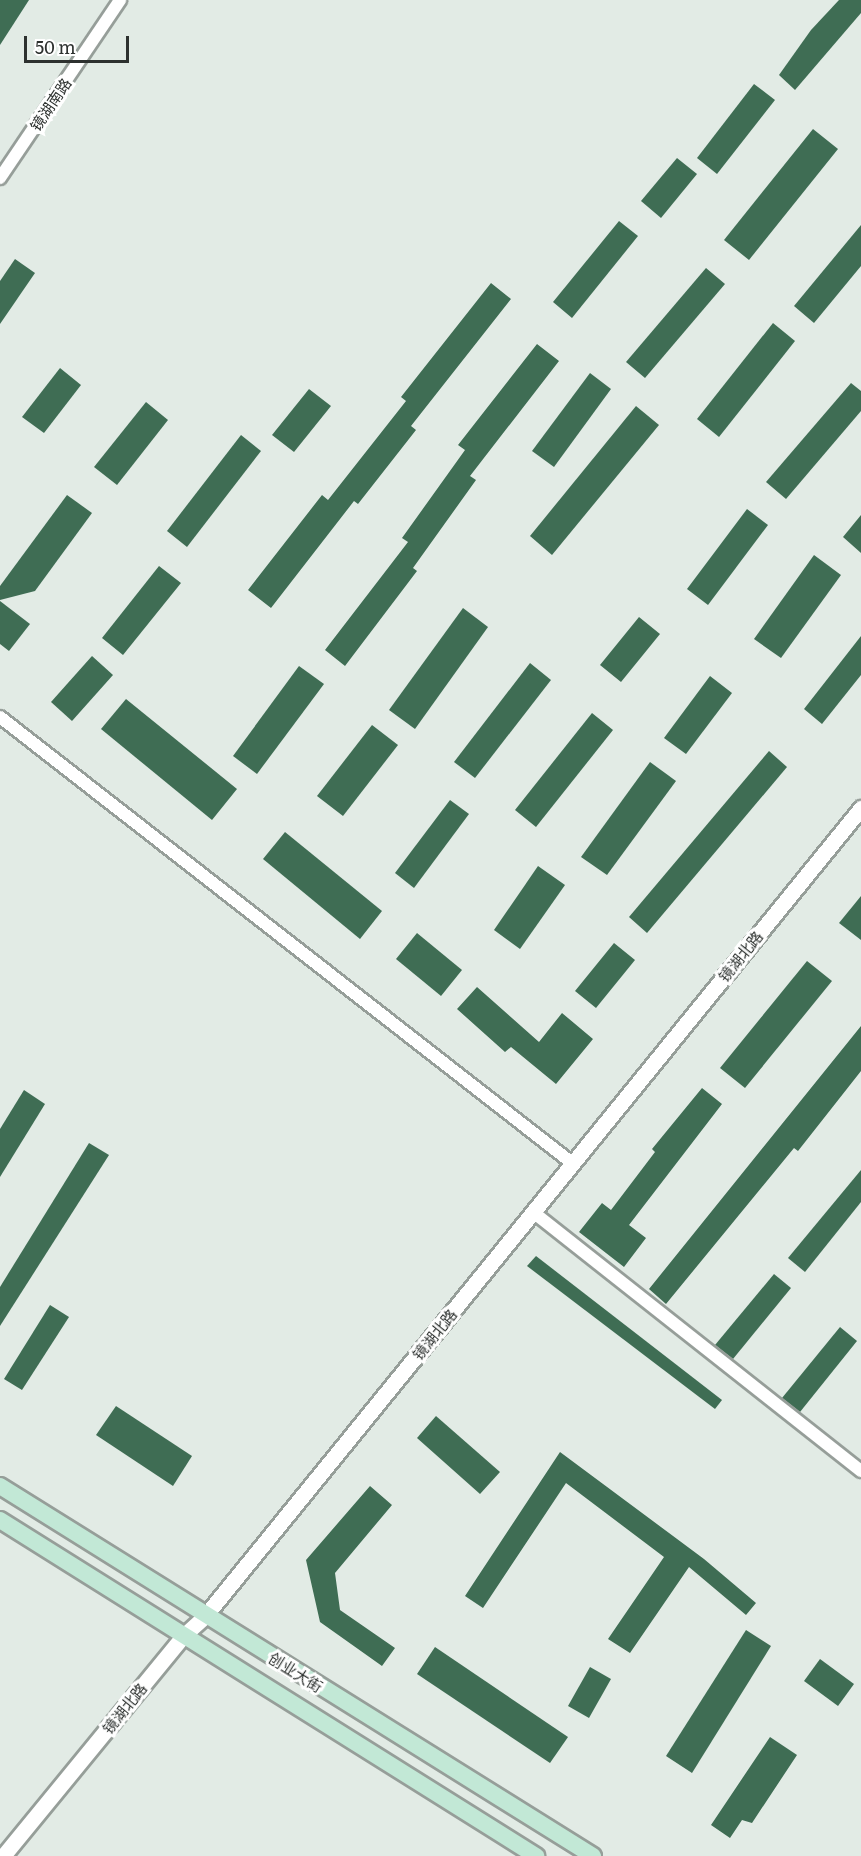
<!DOCTYPE html>
<meta charset="utf-8">
<style>
body{margin:0}
#map{position:relative;width:861px;height:1856px;overflow:hidden;background:#e2ebe5;font-family:Literata,"Noto Sans SC",serif}
div>[style]{position:absolute}
.building>*{inset:0;background:#3f6d54}
.roads{filter:drop-shadow(2px 0 #969e99) drop-shadow(-2px 0 #969e99) drop-shadow(0 2px #969e99) drop-shadow(0 -2px #969e99)}
.minor>*{height:12px;margin:-6px;padding:0 6px;transform-origin:6px;border-radius:6px;background:#fff}
.tertiary>*{height:15px;margin:-7.5px;padding:0 7.5px;transform-origin:7.5px;border-radius:7.5px;background:#fff}
.secondary>*{height:16px;margin:-8px;padding:0 8px;transform-origin:8px;border-radius:8px;background:#c2e8d6}
span{translate:-50% -50%;white-space:nowrap;text-align:center;line-height:1.15;-webkit-text-stroke:6px #fff;paint-order:stroke}
.street-label{font-size:15px;color:#2d312f}
.scale{position:absolute;left:24px;top:36px;width:105px;height:27px;box-sizing:border-box;border:3px solid #2d312f;border-top:0;padding-left:8px;font-size:18px;line-height:21px;white-space:nowrap;color:#2d312f;-webkit-text-stroke:4px #fff;paint-order:stroke}
</style>
<div id="map">
<div class="building">
<div style="clip-path:polygon(0 0,29px 0,0 45px)"></div>
<div style="clip-path:polygon(839px 0,861px 0,861px 13px,795px 90px,779px 75px,811px 30px)"></div>
<div style="clip-path:polygon(754px 84px,775px 100px,717px 174px,697px 158px)"></div>
<div style="clip-path:polygon(813px 129px,838px 149px,749px 260px,724px 240px)"></div>
<div style="clip-path:polygon(677px 158px,697px 174px,661px 218px,641px 201px)"></div>
<div style="clip-path:polygon(619px 221px,638px 236px,572px 318px,553px 302px)"></div>
<div style="clip-path:polygon(861px 225px,861px 266px,814px 323px,794px 306px)"></div>
<div style="clip-path:polygon(15px 259px,35px 273px,0 324px,0 281px)"></div>
<div style="clip-path:polygon(706px 268px,725px 284px,645px 378px,626px 362px)"></div>
<div style="clip-path:polygon(491px 283px,511px 299px,411px 426px,416px 430px,358px 504px,354px 501px,271px 608px,248px 590px,322px 495px,328px 500px,406px 401px,401px 397px)"></div>
<div style="clip-path:polygon(773px 323px,795px 341px,719px 437px,697px 419px)"></div>
<div style="clip-path:polygon(537px 344px,559px 361px,470px 476px,476px 480px,413px 568px,417px 571px,345px 666px,325px 650px,408px 542px,402px 538px,465px 450px,458px 445px)"></div>
<div style="clip-path:polygon(60px 368px,81px 385px,44px 433px,22px 417px)"></div>
<div style="clip-path:polygon(590px 373px,611px 389px,554px 467px,532px 451px)"></div>
<div style="clip-path:polygon(851px 383px,861px 391px,861px 411px,786px 499px,766px 482px)"></div>
<div style="clip-path:polygon(309px 389px,331px 406px,294px 452px,272px 435px)"></div>
<div style="clip-path:polygon(146px 402px,168px 420px,117px 485px,94px 467px)"></div>
<div style="clip-path:polygon(636px 406px,659px 425px,552px 555px,530px 536px)"></div>
<div style="clip-path:polygon(241px 435px,261px 451px,187px 547px,167px 531px)"></div>
<div style="clip-path:polygon(67px 495px,92px 513px,35px 591px,0 600px,0 586px)"></div>
<div style="clip-path:polygon(747px 509px,768px 525px,708px 605px,687px 589px)"></div>
<div style="clip-path:polygon(861px 515px,861px 553px,843px 537px)"></div>
<div style="clip-path:polygon(814px 555px,841px 575px,781px 658px,754px 639px)"></div>
<div style="clip-path:polygon(159px 566px,181px 583px,123px 655px,102px 638px)"></div>
<div style="clip-path:polygon(0 601px,30px 624px,9px 651px,0 644px)"></div>
<div style="clip-path:polygon(463px 608px,488px 627px,415px 729px,389px 710px)"></div>
<div style="clip-path:polygon(639px 617px,660px 634px,621px 682px,600px 665px)"></div>
<div style="clip-path:polygon(861px 636px,861px 675px,822px 724px,804px 709px)"></div>
<div style="clip-path:polygon(92px 656px,113px 675px,72px 721px,51px 702px)"></div>
<div style="clip-path:polygon(530px 663px,551px 680px,475px 778px,454px 762px)"></div>
<div style="clip-path:polygon(299px 666px,324px 684px,257px 774px,233px 756px)"></div>
<div style="clip-path:polygon(710px 676px,732px 693px,686px 754px,664px 738px)"></div>
<div style="clip-path:polygon(126px 699px,237px 789px,212px 820px,101px 729px)"></div>
<div style="clip-path:polygon(592px 713px,613px 730px,536px 827px,515px 810px)"></div>
<div style="clip-path:polygon(372px 725px,398px 745px,343px 816px,317px 796px)"></div>
<div style="clip-path:polygon(769px 751px,787px 767px,647px 933px,629px 917px)"></div>
<div style="clip-path:polygon(650px 762px,676px 781px,607px 875px,581px 857px)"></div>
<div style="clip-path:polygon(450px 800px,469px 814px,414px 888px,395px 873px)"></div>
<div style="clip-path:polygon(285px 832px,382px 911px,360px 939px,263px 859px)"></div>
<div style="clip-path:polygon(538px 866px,565px 885px,520px 949px,494px 930px)"></div>
<div style="clip-path:polygon(861px 896px,861px 940px,839px 923px)"></div>
<div style="clip-path:polygon(417px 933px,462px 970px,441px 996px,396px 959px)"></div>
<div style="clip-path:polygon(614px 943px,635px 960px,596px 1008px,575px 991px)"></div>
<div style="clip-path:polygon(807px 961px,832px 981px,745px 1088px,720px 1068px)"></div>
<div style="clip-path:polygon(477px 987px,539px 1042px,562px 1013px,593px 1039px,556px 1084px,511px 1047px,505px 1052px,457px 1009px)"></div>
<div style="clip-path:polygon(861px 1026px,861px 1071px,798px 1151px,794px 1148px,666px 1304px,649px 1289px)"></div>
<div style="clip-path:polygon(702px 1088px,722px 1104px,629px 1225px,646px 1238px,624px 1267px,579px 1232px,602px 1203px,611px 1210px,655px 1152px,652px 1149px)"></div>
<div style="clip-path:polygon(24px 1090px,45px 1104px,0 1177px,0 1129px)"></div>
<div style="clip-path:polygon(89px 1143px,109px 1155px,0 1326px,0 1287px)"></div>
<div style="clip-path:polygon(861px 1170px,861px 1202px,805px 1272px,788px 1258px)"></div>
<div style="clip-path:polygon(536px 1256px,722px 1400px,715px 1409px,527px 1266px)"></div>
<div style="clip-path:polygon(774px 1274px,791px 1288px,733px 1359px,715px 1345px)"></div>
<div style="clip-path:polygon(50px 1305px,69px 1317px,22px 1390px,4px 1379px)"></div>
<div style="clip-path:polygon(840px 1327px,857px 1341px,800px 1412px,782px 1398px)"></div>
<div style="clip-path:polygon(116px 1406px,192px 1456px,173px 1486px,96px 1435px)"></div>
<div style="clip-path:polygon(436px 1416px,500px 1472px,480px 1494px,417px 1438px)"></div>
<div style="clip-path:polygon(560px 1452px,704px 1559px,756px 1603px,746px 1615px,689px 1567px,630px 1653px,608px 1639px,664px 1557px,566px 1483px,483px 1608px,465px 1596px)"></div>
<div style="clip-path:polygon(370px 1486px,392px 1505px,335px 1573px,340px 1610px,395px 1648px,382px 1666px,320px 1622px,306px 1560px)"></div>
<div style="clip-path:polygon(746px 1630px,771px 1646px,692px 1773px,666px 1756px)"></div>
<div style="clip-path:polygon(435px 1647px,568px 1737px,550px 1763px,417px 1674px)"></div>
<div style="clip-path:polygon(820px 1659px,854px 1684px,838px 1706px,804px 1681px)"></div>
<div style="clip-path:polygon(590px 1667px,611px 1679px,589px 1718px,568px 1706px)"></div>
<div style="clip-path:polygon(770px 1737px,797px 1755px,752px 1823px,742px 1820px,730px 1838px,711px 1825px)"></div>
</div>
<div class="roads">
<div class="minor">
<div style="left:0;top:178px;width:215px;rotate:-56deg"></div>
<div style="left:0;top:717px;width:725px;rotate:37.94deg"></div>
<div style="left:533px;top:1212px;width:418px;rotate:38.3deg"></div>
</div>
<div class="tertiary">
<div style="left:3px;top:1856px;width:284px;rotate:-50.7deg"></div>
<div style="left:183px;top:1636px;width:30px;rotate:-42deg"></div>
<div style="left:205px;top:1616px;width:1041px;rotate:-50.93deg"></div>
</div>
<div class="secondary">
<div style="left:0;top:1486px;width:699px;rotate:31.96deg"></div>
<div style="left:0;top:1520px;width:633px;rotate:32.08deg"></div>
</div>
</div>
<div class="street-label">
<span style="left:50px;top:104px;rotate:-56deg">镜湖南路</span>
<span style="left:740px;top:956px;rotate:-51deg">镜湖北路</span>
<span style="left:434px;top:1334px;rotate:-51deg">镜湖北路</span>
<span style="left:296px;top:1672px;rotate:32deg">创业大街</span>
<span style="left:124px;top:1708px;rotate:-51deg">镜湖北路</span>
</div>
<div class="scale">50 m</div>
</div>
